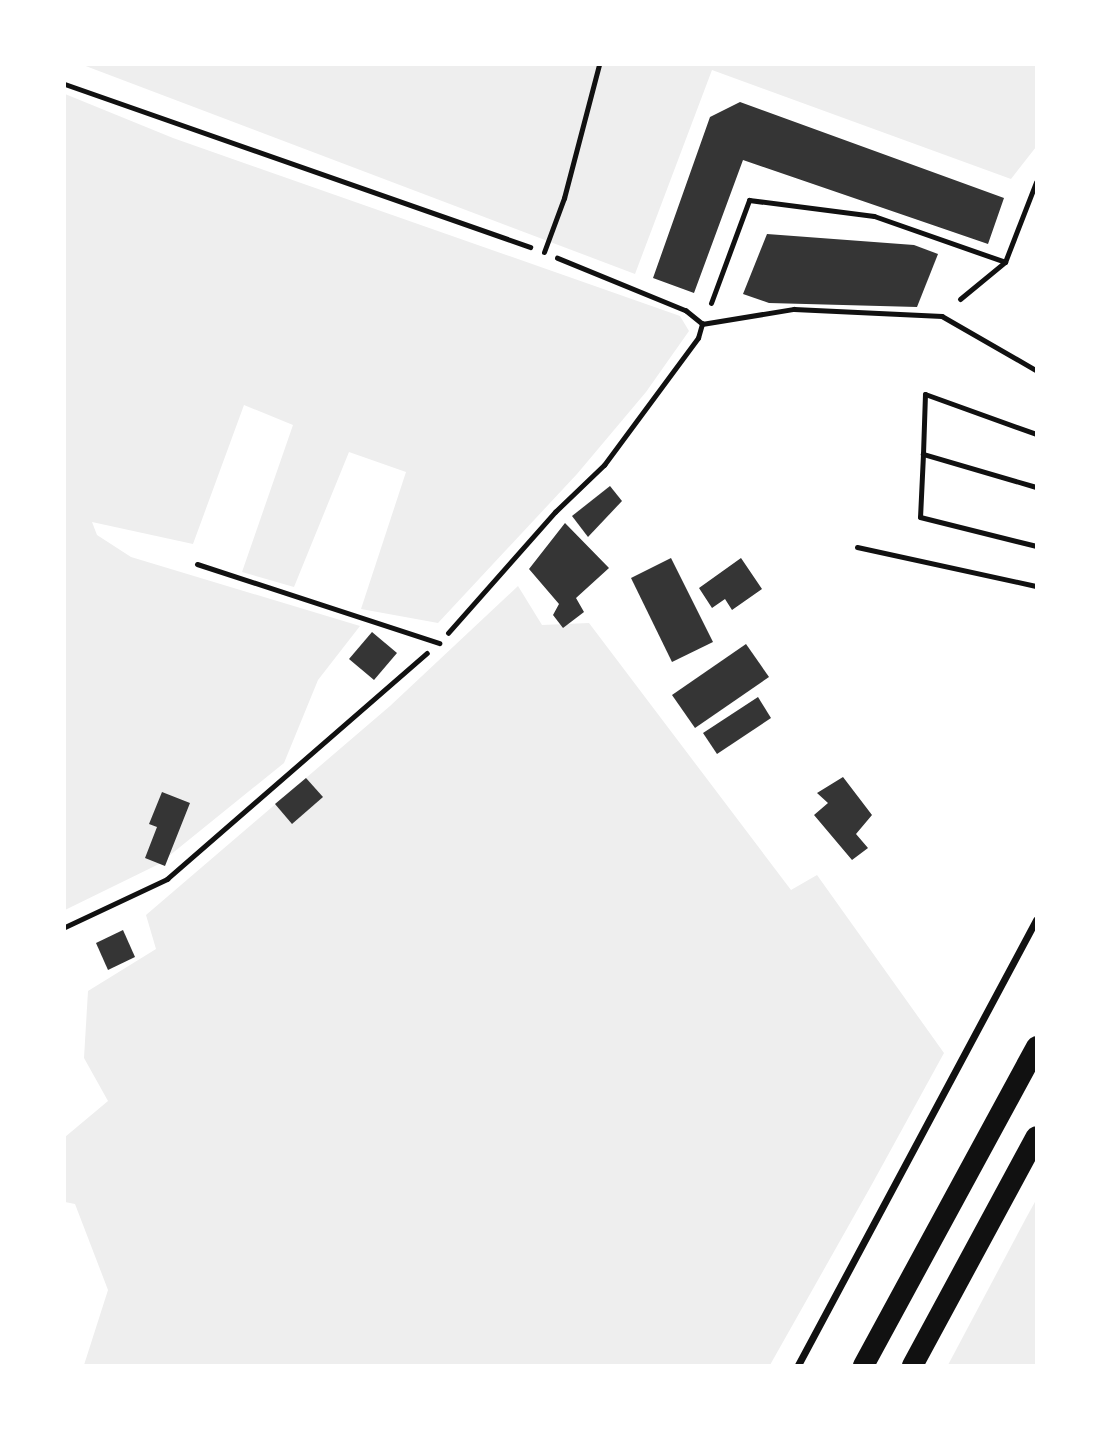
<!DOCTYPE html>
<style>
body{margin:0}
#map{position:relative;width:1101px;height:1430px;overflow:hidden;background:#fff;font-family:"Fira Sans Condensed",sans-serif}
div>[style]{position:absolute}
.green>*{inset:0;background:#eee}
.building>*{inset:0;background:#353535}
.path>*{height:4.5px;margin:-2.25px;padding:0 2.25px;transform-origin:2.25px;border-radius:2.25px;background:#111}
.service>*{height:5px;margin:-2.5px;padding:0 2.5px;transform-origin:2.5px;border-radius:2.5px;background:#111}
.minor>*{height:7px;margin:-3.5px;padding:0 3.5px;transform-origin:3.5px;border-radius:3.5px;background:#111}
.motorway>*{height:21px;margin:-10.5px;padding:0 10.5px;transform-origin:10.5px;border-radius:10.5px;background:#111}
span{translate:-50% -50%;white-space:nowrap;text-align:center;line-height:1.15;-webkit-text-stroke:5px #fff;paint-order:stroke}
.frame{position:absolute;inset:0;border:66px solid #fff;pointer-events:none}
</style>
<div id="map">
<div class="green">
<div style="clip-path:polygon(83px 65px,1036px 65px,1036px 147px,1011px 179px,712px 70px,635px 274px)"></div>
<div style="clip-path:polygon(65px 94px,173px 138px,680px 316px,689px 331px,646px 392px,577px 474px,438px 623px,361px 609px,406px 472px,349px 452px,294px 587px,242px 572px,293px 425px,244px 405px,193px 544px,92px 522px,97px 535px,131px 557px,360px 626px,318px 680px,284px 763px,159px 864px,65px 910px)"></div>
<div style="clip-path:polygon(518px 586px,542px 625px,589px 623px,791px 890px,817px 875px,944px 1053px,871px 1186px,770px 1365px,84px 1365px,108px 1290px,75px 1204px,65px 1202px,65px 1137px,108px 1101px,84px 1058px,88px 991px,156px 949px,146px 915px,390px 706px)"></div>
<div style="clip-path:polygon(1036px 1200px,1036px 1365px,948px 1365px,1025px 1220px)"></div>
</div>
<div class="building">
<div style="clip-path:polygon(740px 102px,1004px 198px,988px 244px,743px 160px,694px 293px,653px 278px,710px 117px)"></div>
<div style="clip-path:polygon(767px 234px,914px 245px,938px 254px,917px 307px,769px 303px,743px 294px)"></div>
<div style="clip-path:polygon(610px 486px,622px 501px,588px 537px,572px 516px)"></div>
<div style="clip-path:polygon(565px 523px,609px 568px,576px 598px,584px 612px,563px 628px,553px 615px,559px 604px,529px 569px)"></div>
<div style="clip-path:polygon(671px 558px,713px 642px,672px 662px,631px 578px)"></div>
<div style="clip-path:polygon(741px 558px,762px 589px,732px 610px,725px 599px,712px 608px,699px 588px)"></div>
<div style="clip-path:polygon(372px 632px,397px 653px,374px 680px,349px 659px)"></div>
<div style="clip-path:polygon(746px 644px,769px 677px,695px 728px,672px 695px)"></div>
<div style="clip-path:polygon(758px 697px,771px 718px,717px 754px,703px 733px)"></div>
<div style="clip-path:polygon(843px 777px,872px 815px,856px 834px,868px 848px,852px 860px,814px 815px,828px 803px,817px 793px)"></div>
<div style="clip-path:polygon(306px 778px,323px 797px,292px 824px,275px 804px)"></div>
<div style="clip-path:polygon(162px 792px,190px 803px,165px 866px,145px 858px,157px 827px,149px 824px)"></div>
<div style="clip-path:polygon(123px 930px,135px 957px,108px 970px,96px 943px)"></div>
</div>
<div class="path">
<div style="left:65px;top:84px;width:493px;rotate:19.3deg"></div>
<div style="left:702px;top:324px;width:93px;rotate:-9.3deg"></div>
<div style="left:794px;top:309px;width:148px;rotate:2.7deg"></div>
<div style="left:942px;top:316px;width:108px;rotate:29.9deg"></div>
<div style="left:448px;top:633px;width:162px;rotate:-48.5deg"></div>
<div style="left:555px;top:512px;width:68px;rotate:-43.8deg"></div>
<div style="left:604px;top:465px;width:158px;rotate:-53.5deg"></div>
<div style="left:698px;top:338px;width:15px;rotate:-74deg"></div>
<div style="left:702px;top:324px;width:21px;rotate:-141deg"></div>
<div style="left:686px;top:311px;width:139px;rotate:-157.7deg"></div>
<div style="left:65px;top:927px;width:113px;rotate:-25.2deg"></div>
<div style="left:167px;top:879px;width:344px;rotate:-41deg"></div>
</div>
<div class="service">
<div style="left:544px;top:252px;width:58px;rotate:-69.7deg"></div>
<div style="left:564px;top:198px;width:138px;rotate:-75.3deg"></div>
<div style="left:960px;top:299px;width:58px;rotate:-39.4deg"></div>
<div style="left:711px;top:303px;width:110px;rotate:-69.7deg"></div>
<div style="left:749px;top:200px;width:126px;rotate:7.3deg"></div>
<div style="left:874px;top:216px;width:139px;rotate:19.3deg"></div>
<div style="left:1005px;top:262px;width:86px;rotate:-68.8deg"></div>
<div style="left:923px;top:454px;width:60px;rotate:-88.1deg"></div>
<div style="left:925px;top:394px;width:118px;rotate:19.8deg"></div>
<div style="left:1036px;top:487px;width:118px;rotate:-163.7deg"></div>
<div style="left:923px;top:454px;width:63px;rotate:92.7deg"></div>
<div style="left:920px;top:517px;width:120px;rotate:14deg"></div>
<div style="left:857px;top:547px;width:183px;rotate:12.3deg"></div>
<div style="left:197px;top:564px;width:255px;rotate:18.1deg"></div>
</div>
<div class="minor">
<div style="left:798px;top:1365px;width:505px;rotate:-61.86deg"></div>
</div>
<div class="motorway">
<div style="left:863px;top:1365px;width:363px;rotate:-61.5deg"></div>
<div style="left:912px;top:1365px;width:260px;rotate:-61.6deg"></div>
</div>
<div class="frame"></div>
</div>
